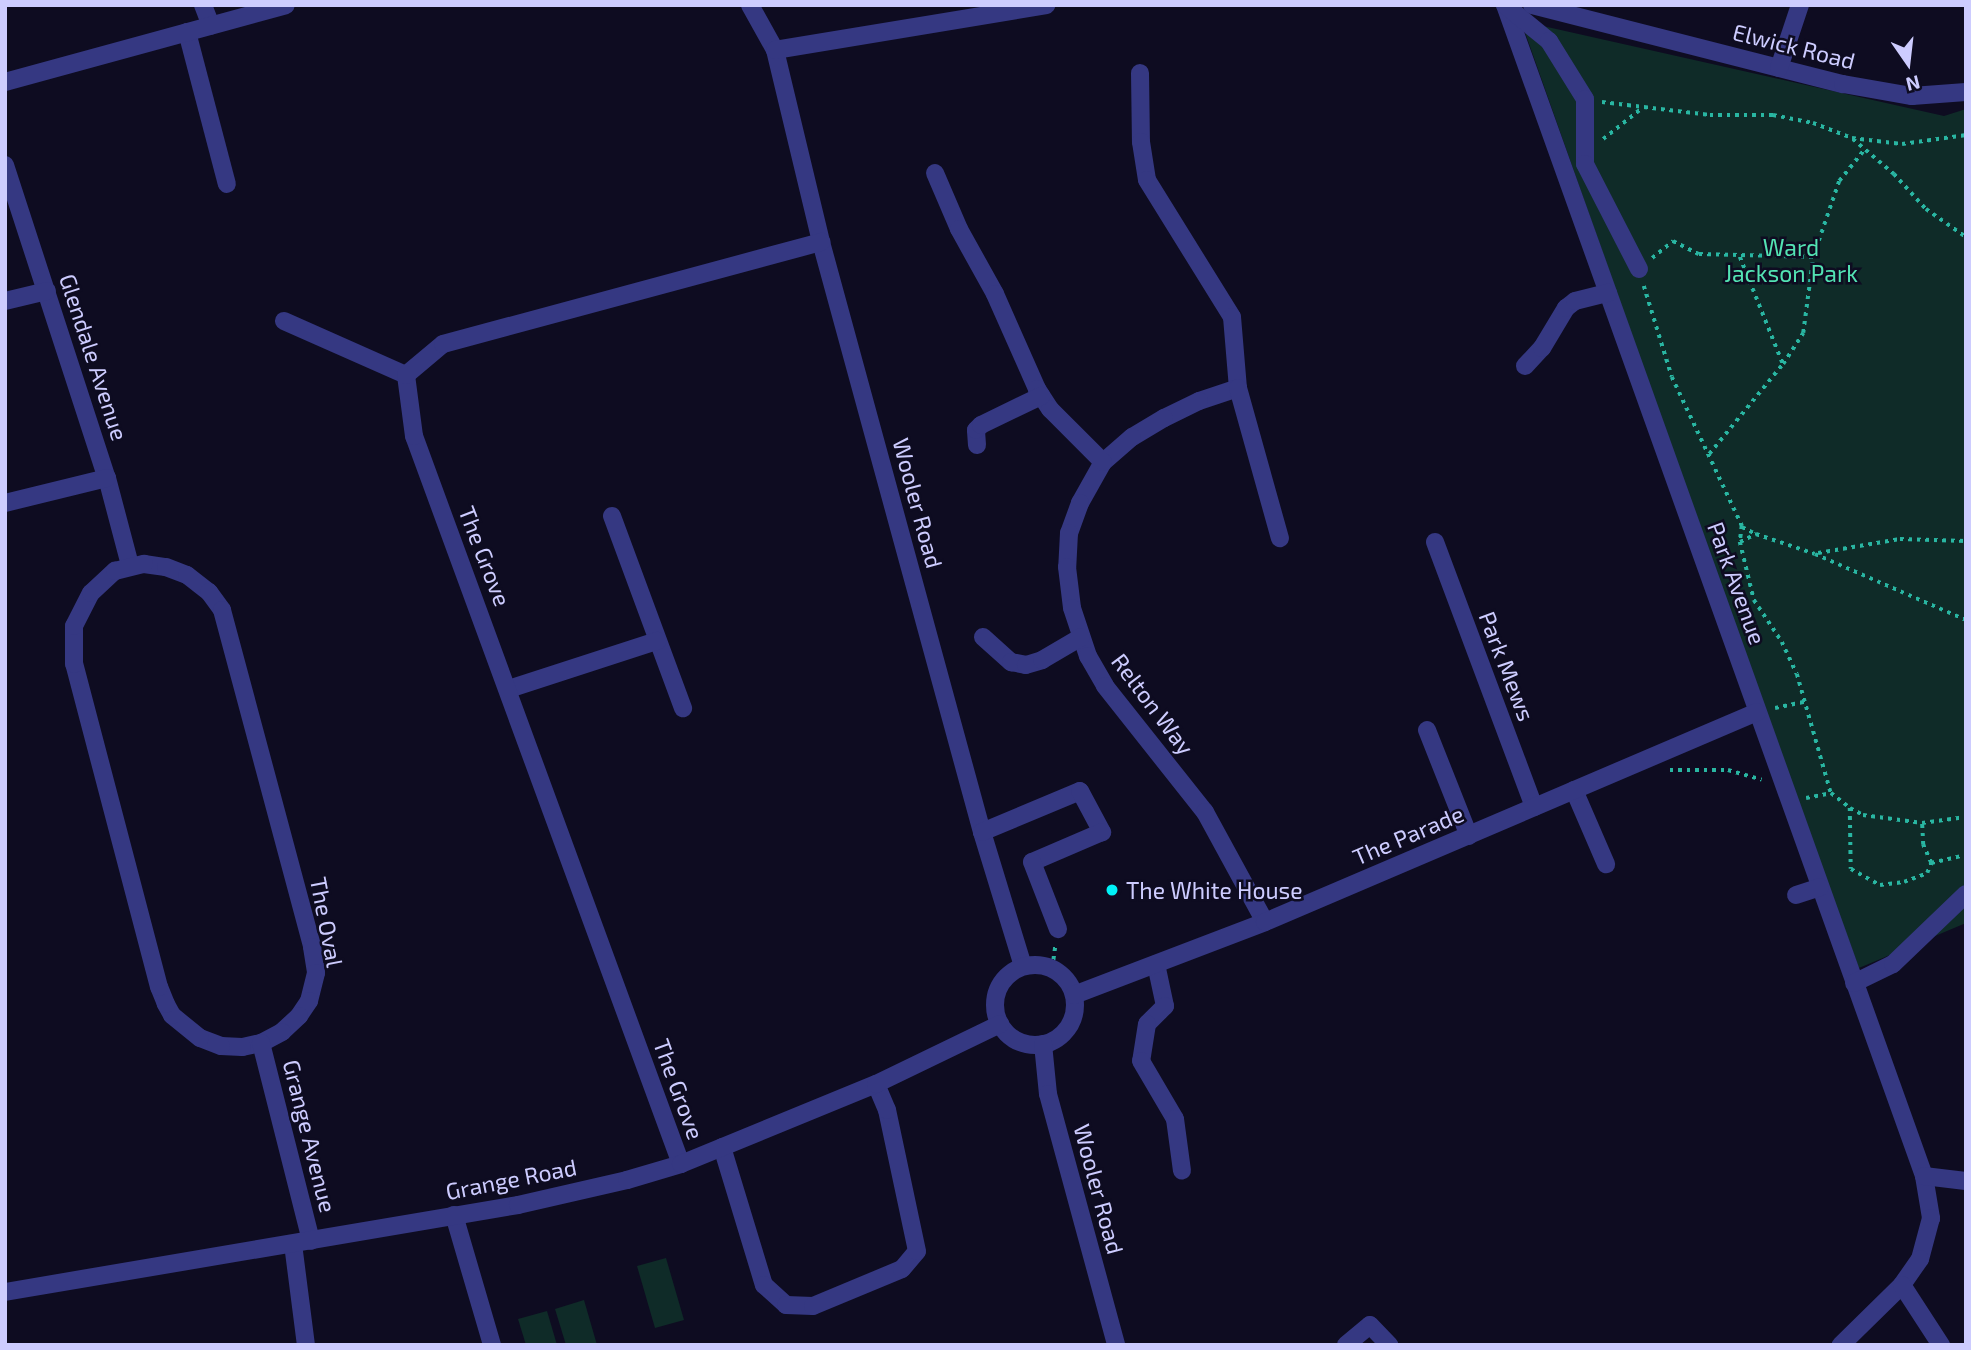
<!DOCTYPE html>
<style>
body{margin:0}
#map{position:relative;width:1971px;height:1350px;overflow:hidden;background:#0e0c21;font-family:"Exo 2",sans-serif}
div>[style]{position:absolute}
.green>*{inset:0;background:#0f2b28}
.path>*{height:3.5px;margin-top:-1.75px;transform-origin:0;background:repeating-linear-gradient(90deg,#29b6a2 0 3.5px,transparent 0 8.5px)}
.minor>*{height:18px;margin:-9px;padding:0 9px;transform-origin:9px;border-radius:9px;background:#353882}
.minor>.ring{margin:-9px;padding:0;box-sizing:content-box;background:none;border:18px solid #353882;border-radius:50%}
.dots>*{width:19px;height:19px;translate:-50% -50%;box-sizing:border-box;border:4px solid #0e0c21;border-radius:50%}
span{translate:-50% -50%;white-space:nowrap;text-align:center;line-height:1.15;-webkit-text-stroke:5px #0e0c21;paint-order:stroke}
.street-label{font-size:23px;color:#cdccff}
.park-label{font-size:23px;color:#53e3b3}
.poi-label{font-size:23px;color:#cdccff}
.left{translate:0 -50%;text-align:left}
.frame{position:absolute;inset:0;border:7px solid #cdccff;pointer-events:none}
.north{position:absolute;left:1873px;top:28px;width:70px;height:70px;-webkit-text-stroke:5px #0e0c21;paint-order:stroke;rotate:166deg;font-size:19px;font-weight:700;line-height:28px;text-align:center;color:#cdccff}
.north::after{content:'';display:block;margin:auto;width:24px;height:32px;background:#cdccff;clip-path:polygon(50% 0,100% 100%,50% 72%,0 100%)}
</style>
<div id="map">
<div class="green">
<div style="clip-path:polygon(1521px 21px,1944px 116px,1966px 109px,1966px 923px,1859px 968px,1764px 710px)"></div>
<div style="clip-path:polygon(666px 1258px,684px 1320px,655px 1328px,637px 1266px)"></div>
<div style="clip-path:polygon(584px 1300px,597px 1345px,566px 1345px,555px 1309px)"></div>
<div style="clip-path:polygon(547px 1311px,557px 1345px,526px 1345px,518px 1319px)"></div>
</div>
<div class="path">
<div style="left:1602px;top:102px;width:109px;rotate:6.9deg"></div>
<div style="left:1710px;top:115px;width:63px"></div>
<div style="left:1773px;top:115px;width:41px;rotate:11.3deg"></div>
<div style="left:1813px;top:123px;width:42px;rotate:21deg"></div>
<div style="left:1852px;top:138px;width:50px;rotate:6.8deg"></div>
<div style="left:1902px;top:144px;width:65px;rotate:-8deg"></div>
<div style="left:1603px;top:139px;width:50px;rotate:-38.5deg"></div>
<div style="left:1853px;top:139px;width:54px;rotate:40.5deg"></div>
<div style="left:1894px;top:174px;width:47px;rotate:47.6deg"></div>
<div style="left:1926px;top:209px;width:49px;rotate:35deg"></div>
<div style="left:1740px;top:257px;width:115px;rotate:68.1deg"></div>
<div style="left:1652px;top:258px;width:27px;rotate:-39deg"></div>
<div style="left:1673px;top:241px;width:29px;rotate:27deg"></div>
<div style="left:1699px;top:254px;width:114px;rotate:1.5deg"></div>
<div style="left:1644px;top:286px;width:95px;rotate:72.9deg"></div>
<div style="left:1672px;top:377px;width:165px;rotate:64.8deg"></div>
<div style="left:1742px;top:526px;width:16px;rotate:97deg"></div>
<div style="left:1740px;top:542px;width:60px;rotate:76.4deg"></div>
<div style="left:1754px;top:600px;width:50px;rotate:56.3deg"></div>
<div style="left:1782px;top:642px;width:35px;rotate:65deg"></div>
<div style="left:1797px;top:674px;width:124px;rotate:74.1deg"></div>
<div style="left:1831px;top:793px;width:24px;rotate:38deg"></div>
<div style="left:1850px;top:808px;width:61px;rotate:89.1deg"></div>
<div style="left:1851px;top:869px;width:33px;rotate:29deg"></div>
<div style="left:1880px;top:885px;width:24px;rotate:-7deg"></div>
<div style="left:1904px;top:882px;width:25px;rotate:-21deg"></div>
<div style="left:1927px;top:873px;width:11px;rotate:-68deg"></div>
<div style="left:1931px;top:863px;width:20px;rotate:-114deg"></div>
<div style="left:1923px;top:845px;width:22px;rotate:-93deg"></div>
<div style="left:1922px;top:823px;width:44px;rotate:-7.8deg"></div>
<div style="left:1709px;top:454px;width:117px;rotate:-50.6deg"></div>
<div style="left:1783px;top:364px;width:37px;rotate:-57deg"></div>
<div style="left:1803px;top:333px;width:77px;rotate:-82.5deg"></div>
<div style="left:1813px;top:257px;width:80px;rotate:-71.1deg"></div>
<div style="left:1839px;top:181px;width:38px;rotate:-51deg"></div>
<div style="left:1742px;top:527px;width:16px;rotate:27deg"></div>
<div style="left:1740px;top:542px;width:18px;rotate:-27deg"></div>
<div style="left:1756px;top:534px;width:62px;rotate:18.7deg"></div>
<div style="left:1815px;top:554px;width:165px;rotate:23.6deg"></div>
<div style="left:1818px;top:553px;width:83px;rotate:-9.7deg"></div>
<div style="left:1900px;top:539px;width:66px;rotate:1.7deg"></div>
<div style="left:1775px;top:708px;width:30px;rotate:-12deg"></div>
<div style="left:1670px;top:770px;width:58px"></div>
<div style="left:1728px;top:770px;width:35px;rotate:16deg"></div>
<div style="left:1806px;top:798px;width:25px;rotate:-11deg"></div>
<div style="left:1850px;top:808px;width:15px;rotate:28deg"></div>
<div style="left:1863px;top:815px;width:60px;rotate:7.7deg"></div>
<div style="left:1931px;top:863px;width:36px;rotate:-13deg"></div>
<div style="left:1052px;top:968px;width:22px;rotate:-82deg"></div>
</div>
<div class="minor">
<div style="left:203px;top:5px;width:22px;rotate:69deg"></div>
<div style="left:750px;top:5px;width:51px;rotate:60.9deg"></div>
<div style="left:775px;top:50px;width:197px;rotate:76.5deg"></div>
<div style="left:821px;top:242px;width:612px;rotate:74.74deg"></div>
<div style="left:982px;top:832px;width:140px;rotate:73deg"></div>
<div style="left:1505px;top:5px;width:1244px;rotate:70.31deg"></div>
<div style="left:1924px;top:1176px;width:43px;rotate:80.5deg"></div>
<div style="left:1931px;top:1218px;width:42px;rotate:105deg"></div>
<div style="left:1920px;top:1259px;width:32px;rotate:125deg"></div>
<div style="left:1902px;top:1285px;width:86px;rotate:135.5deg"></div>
<div style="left:1505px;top:5px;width:57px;rotate:39.3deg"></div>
<div style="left:1549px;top:41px;width:68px;rotate:58.2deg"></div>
<div style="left:1585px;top:99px;width:65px;rotate:90deg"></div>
<div style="left:1585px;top:164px;width:118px;rotate:62.8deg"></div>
<div style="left:1532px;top:5px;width:321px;rotate:14.3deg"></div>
<div style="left:1843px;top:84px;width:70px;rotate:9.9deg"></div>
<div style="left:1912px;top:96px;width:54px;rotate:-4.2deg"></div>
<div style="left:187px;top:32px;width:157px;rotate:75.3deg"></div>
<div style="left:775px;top:50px;width:275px;rotate:-9.4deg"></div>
<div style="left:1779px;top:68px;width:66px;rotate:-71.6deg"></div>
<div style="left:1140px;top:73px;width:69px;rotate:89.2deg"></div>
<div style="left:1141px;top:142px;width:38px;rotate:81deg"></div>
<div style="left:1147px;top:180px;width:161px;rotate:58.2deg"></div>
<div style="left:1232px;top:317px;width:71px;rotate:85.2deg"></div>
<div style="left:1238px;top:388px;width:41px;rotate:161.6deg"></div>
<div style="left:1199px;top:401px;width:39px;rotate:154deg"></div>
<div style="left:1164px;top:418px;width:37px;rotate:149deg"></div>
<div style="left:1132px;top:437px;width:38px;rotate:139deg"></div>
<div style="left:1103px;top:462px;width:47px;rotate:119.3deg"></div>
<div style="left:1080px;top:503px;width:32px;rotate:110deg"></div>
<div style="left:1069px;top:533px;width:34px;rotate:93deg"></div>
<div style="left:1067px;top:567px;width:41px;rotate:83deg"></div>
<div style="left:1072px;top:608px;width:51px;rotate:71.6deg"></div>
<div style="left:1088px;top:656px;width:34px;rotate:60deg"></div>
<div style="left:1105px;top:686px;width:161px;rotate:51.6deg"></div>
<div style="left:1205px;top:812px;width:125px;rotate:61.4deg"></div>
<div style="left:5px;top:82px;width:291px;rotate:-15.3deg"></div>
<div style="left:5px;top:165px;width:329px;rotate:72deg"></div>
<div style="left:107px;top:478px;width:90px;rotate:75.2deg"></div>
<div style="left:935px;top:173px;width:61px;rotate:66.8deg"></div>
<div style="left:959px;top:229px;width:74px;rotate:61deg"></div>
<div style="left:995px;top:294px;width:104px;rotate:66.1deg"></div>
<div style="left:1037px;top:389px;width:24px;rotate:57deg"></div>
<div style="left:1050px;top:409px;width:75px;rotate:45deg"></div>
<div style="left:5px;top:301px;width:43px;rotate:-13.4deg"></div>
<div style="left:284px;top:321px;width:133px;rotate:23.9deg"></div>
<div style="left:1525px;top:366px;width:25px;rotate:-47deg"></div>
<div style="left:1542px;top:348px;width:47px;rotate:-59deg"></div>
<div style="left:1566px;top:308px;width:11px;rotate:-38deg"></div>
<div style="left:1575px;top:301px;width:34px;rotate:-14deg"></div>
<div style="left:1238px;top:388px;width:156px;rotate:74.4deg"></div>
<div style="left:977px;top:445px;width:15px;rotate:-94deg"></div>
<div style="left:976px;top:430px;width:7px;rotate:-45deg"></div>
<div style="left:981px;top:425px;width:67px;rotate:-25.8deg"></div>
<div style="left:5px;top:503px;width:105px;rotate:-13.8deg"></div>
<div style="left:612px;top:516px;width:205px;rotate:69.7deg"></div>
<div style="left:1435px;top:542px;width:283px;rotate:69.5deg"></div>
<div style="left:144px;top:564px;width:22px;rotate:8deg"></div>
<div style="left:166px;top:567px;width:22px;rotate:21deg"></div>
<div style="left:187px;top:575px;width:28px;rotate:38deg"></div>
<div style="left:209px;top:592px;width:22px;rotate:54deg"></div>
<div style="left:222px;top:610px;width:349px;rotate:75deg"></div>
<div style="left:312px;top:947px;width:26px;rotate:81deg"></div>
<div style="left:316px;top:973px;width:29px;rotate:104deg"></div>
<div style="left:309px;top:1001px;width:18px;rotate:124deg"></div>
<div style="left:299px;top:1016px;width:23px;rotate:137deg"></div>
<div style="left:282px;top:1032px;width:24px;rotate:152deg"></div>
<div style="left:261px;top:1043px;width:19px;rotate:168deg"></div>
<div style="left:242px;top:1047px;width:21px;rotate:-177deg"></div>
<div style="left:221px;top:1046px;width:22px;rotate:-159deg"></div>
<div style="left:200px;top:1038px;width:36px;rotate:-141deg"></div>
<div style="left:172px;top:1015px;width:13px;rotate:-119deg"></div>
<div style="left:166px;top:1004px;width:18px;rotate:-112deg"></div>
<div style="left:159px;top:987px;width:334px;rotate:-104.7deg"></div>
<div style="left:74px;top:664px;width:38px;rotate:-90deg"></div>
<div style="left:74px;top:626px;width:37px;rotate:-63deg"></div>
<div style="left:91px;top:593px;width:33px;rotate:-43deg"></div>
<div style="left:115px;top:571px;width:30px;rotate:-14deg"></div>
<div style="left:983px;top:637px;width:38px;rotate:42deg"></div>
<div style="left:1011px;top:662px;width:15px;rotate:11deg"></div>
<div style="left:1026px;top:665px;width:17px;rotate:-17deg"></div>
<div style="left:1042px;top:660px;width:45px;rotate:-30.5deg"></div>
<div style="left:509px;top:689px;width:156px;rotate:-18deg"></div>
<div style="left:1427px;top:730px;width:114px;rotate:68.4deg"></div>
<div style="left:1574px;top:790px;width:81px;rotate:66.6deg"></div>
<div style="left:982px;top:832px;width:106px;rotate:-22.7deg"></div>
<div style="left:1080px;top:791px;width:47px;rotate:61.8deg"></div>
<div style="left:1102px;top:832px;width:76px;rotate:156.8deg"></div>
<div style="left:1032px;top:862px;width:72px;rotate:68.8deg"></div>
<div style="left:1796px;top:895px;width:25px;rotate:-18deg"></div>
<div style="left:1156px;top:964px;width:43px;rotate:77.9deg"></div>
<div style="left:1165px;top:1006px;width:25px;rotate:135deg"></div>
<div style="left:1147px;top:1024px;width:37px;rotate:99deg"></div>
<div style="left:1141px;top:1061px;width:67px;rotate:59.6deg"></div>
<div style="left:1175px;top:1119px;width:52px;rotate:82.3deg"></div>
<div class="ring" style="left:995px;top:965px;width:62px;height:62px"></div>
<div style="left:1854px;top:983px;width:43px;rotate:-26deg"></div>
<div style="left:1893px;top:964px;width:101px;rotate:-43.8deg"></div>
<div style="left:1074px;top:995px;width:204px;rotate:-20.9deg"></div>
<div style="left:1265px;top:922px;width:535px;rotate:-23.11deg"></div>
<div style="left:261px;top:1043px;width:204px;rotate:75.8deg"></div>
<div style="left:1043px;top:1044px;width:50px;rotate:84.3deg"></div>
<div style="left:1048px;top:1094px;width:260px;rotate:74.8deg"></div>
<div style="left:722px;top:1147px;width:144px;rotate:73.1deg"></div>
<div style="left:764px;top:1285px;width:30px;rotate:42deg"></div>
<div style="left:786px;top:1305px;width:27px;rotate:2deg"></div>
<div style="left:813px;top:1306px;width:96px;rotate:-22.6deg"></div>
<div style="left:902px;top:1269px;width:23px;rotate:-50deg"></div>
<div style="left:917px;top:1251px;width:144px;rotate:-102deg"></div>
<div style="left:887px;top:1110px;width:28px;rotate:-113deg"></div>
<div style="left:681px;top:1164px;width:775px;rotate:-110.14deg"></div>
<div style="left:414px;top:436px;width:62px;rotate:-97.5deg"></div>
<div style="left:406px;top:375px;width:48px;rotate:-40deg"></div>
<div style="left:443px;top:344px;width:392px;rotate:-15.1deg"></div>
<div style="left:1924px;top:1176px;width:42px;rotate:6.8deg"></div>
<div style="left:454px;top:1215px;width:135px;rotate:73.7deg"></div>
<div style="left:293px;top:1244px;width:102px;rotate:82.7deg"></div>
<div style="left:1902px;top:1285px;width:72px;rotate:57deg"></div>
<div style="left:5px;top:1292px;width:520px;rotate:-9.63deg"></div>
<div style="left:518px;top:1205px;width:112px;rotate:-12.9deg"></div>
<div style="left:627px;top:1180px;width:56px;rotate:-16.5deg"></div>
<div style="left:681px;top:1164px;width:211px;rotate:-22.3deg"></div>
<div style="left:876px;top:1084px;width:138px;rotate:-25.8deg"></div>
<div style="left:1346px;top:1345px;width:31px;rotate:-40deg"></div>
<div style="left:1370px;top:1325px;width:28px;rotate:46deg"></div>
</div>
<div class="dots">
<div style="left:1112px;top:890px;background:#00f2f7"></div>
</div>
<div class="street-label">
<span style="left:1794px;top:46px;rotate:14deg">Elwick Road</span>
<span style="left:94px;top:357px;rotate:72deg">Glendale Avenue</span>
<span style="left:918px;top:503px;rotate:75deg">Wooler Road</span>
<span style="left:485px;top:556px;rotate:69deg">The Grove</span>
<span style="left:1737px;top:583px;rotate:70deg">Park Avenue</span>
<span style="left:1507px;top:666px;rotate:69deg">Park Mews</span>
<span style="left:1153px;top:704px;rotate:53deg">Relton Way</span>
<span style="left:1408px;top:835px;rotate:-23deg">The Parade</span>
<span style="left:327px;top:922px;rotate:79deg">The Oval</span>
<span style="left:679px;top:1089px;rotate:70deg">The Grove</span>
<span style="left:310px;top:1136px;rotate:76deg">Grange Avenue</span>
<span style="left:511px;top:1179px;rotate:-11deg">Grange Road</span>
<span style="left:1099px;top:1189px;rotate:75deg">Wooler Road</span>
</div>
<div class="park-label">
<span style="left:1791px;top:260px">Ward<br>Jackson Park</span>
</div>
<div class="poi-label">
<span class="left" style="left:1126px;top:890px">The White House</span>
</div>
<div class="frame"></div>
<div class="north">N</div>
</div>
